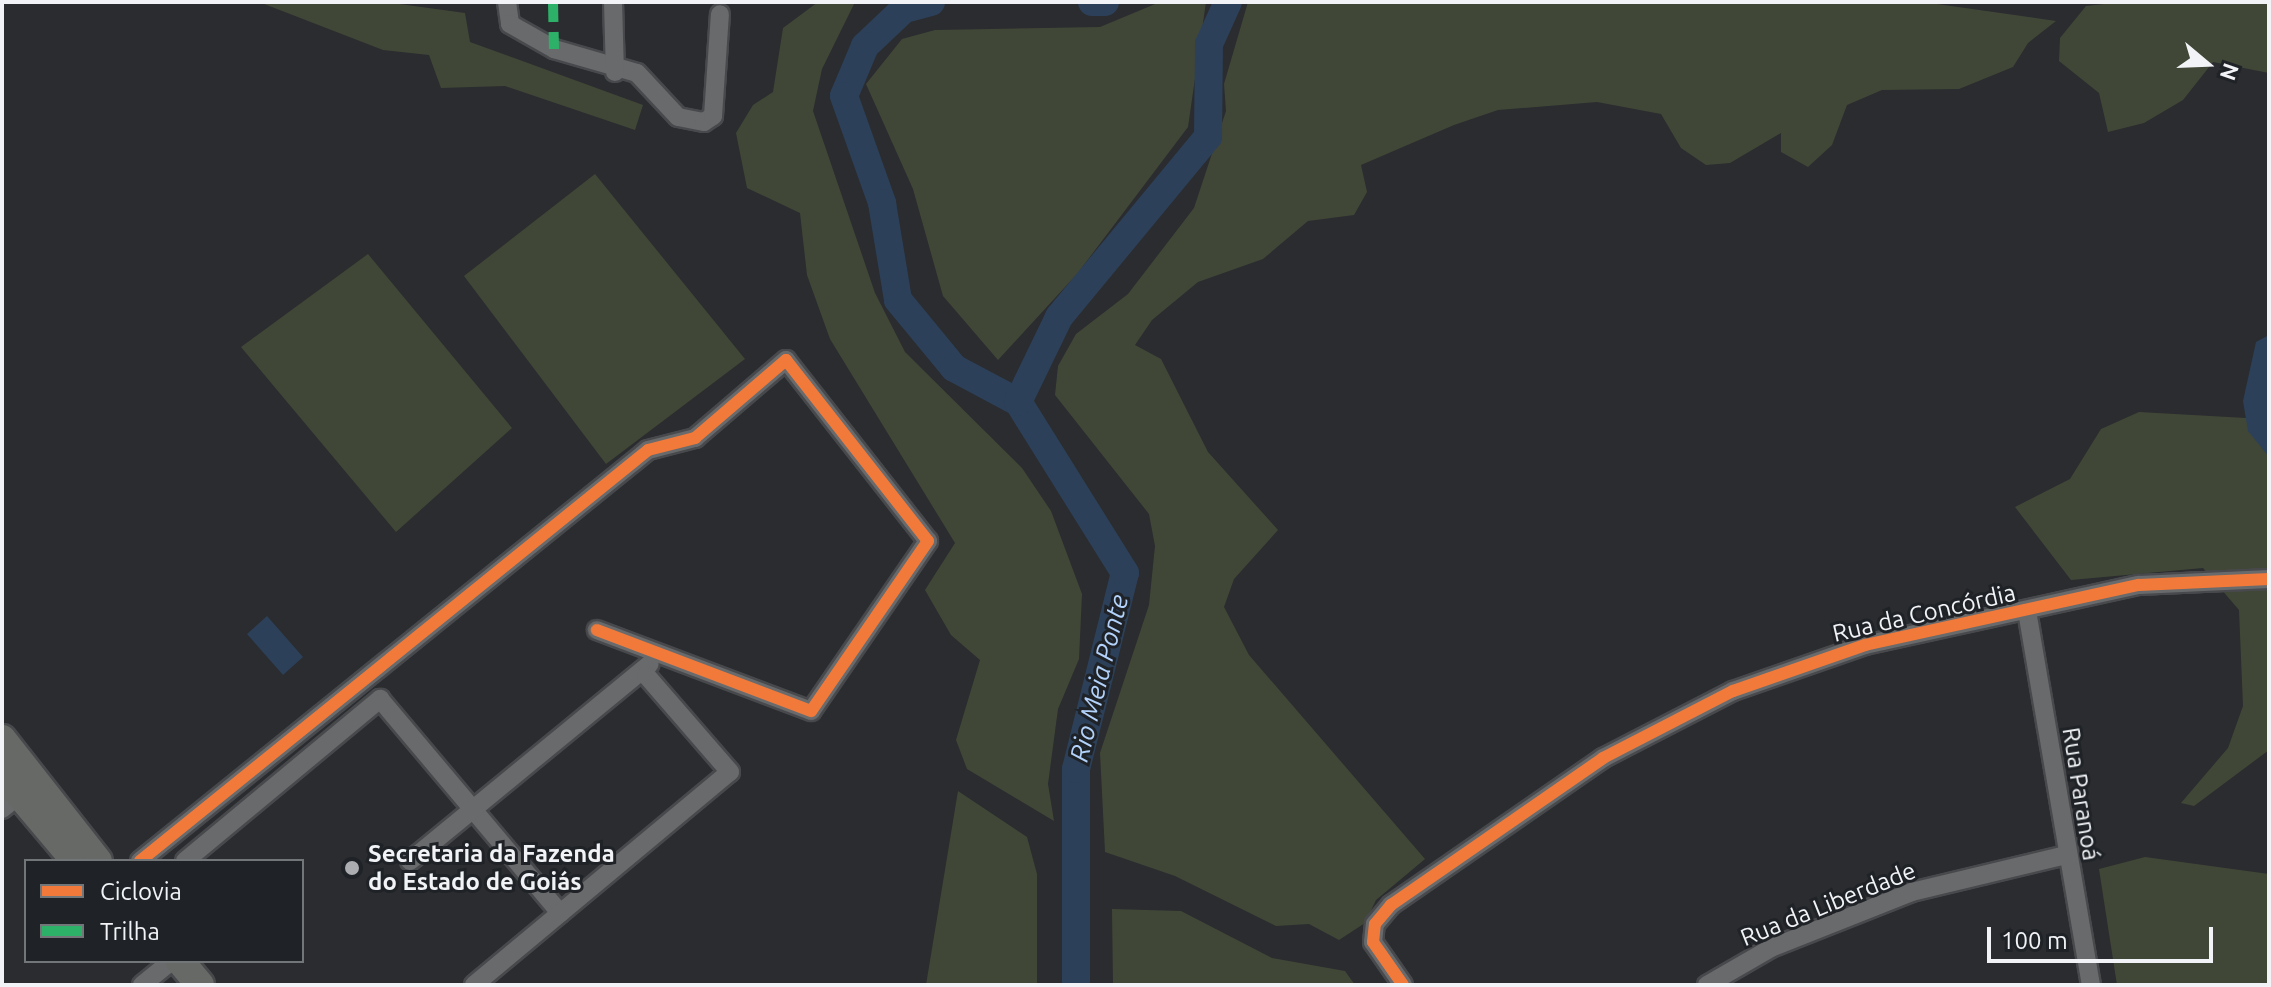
<!DOCTYPE html>
<meta charset="utf-8">
<style>
body{margin:0}
#map{position:relative;width:2271px;height:987px;overflow:hidden;background:#2a2c2f;font-family:Ubuntu,sans-serif}
div>[style]{position:absolute}
.green>*{inset:0;background:#414737}
.water>*{inset:0;background:#2d4059}
.river>*{height:28px;margin:-14px;padding:0 14px;transform-origin:14px;border-radius:14px;background:#2d4059}
.roads{filter:drop-shadow(2px 0 #48494c) drop-shadow(-2px 0 #48494c) drop-shadow(0 2px #48494c) drop-shadow(0 -2px #48494c)}
.minor>*{height:18px;margin:-9px;padding:0 9px;transform-origin:9px;border-radius:9px;background:#696a6c}
.primary>*{height:28px;margin:-14px;padding:0 14px;transform-origin:14px;border-radius:14px;background:#666966}
.quiet>*{height:10px;margin-top:-5px;transform-origin:0;background:repeating-linear-gradient(90deg,#2db169 0 20px,transparent 0 30px)}
.cycleway>*{height:12px;margin:-6px;padding:0 6px;transform-origin:6px;border-radius:6px;background:#f17a3a}
.dots>*{width:22px;height:22px;translate:-50% -50%;box-sizing:border-box;border:4px solid #1f2226;border-radius:50%}
span{translate:-50% -50%;white-space:nowrap;text-align:center;line-height:1.15;-webkit-text-stroke:6px #1f2226;paint-order:stroke}
.street-label{font-size:24px;color:#f1f3f6}
.poi-label{font-size:24px;color:#f1f3f6;font-weight:700}
.left{translate:0 -50%;text-align:left}
.water-label{font-size:26px;color:#b2d2fb;font-style:italic}
.frame{position:absolute;inset:0;border:4px solid #f1f3f6;pointer-events:none}
.legend{position:absolute;left:24px;top:859px;width:280px;height:104px;box-sizing:border-box;background:#1f2226;border:2px solid #737679;margin:0;padding:10px 14px;list-style:none;font-size:24px;color:#f1f3f6}
.legend li{display:flex;align-items:center;gap:16px;height:40px}
.legend b{width:40px;border:2px solid #737679}
.north{position:absolute;left:2167px;top:24px;width:80px;height:80px;-webkit-text-stroke:6px #1f2226;paint-order:stroke;rotate:109deg;font-size:22px;font-weight:700;line-height:32px;text-align:center;color:#f1f3f6}
.north::after{content:'';display:block;margin:auto;width:28px;height:36px;background:#f1f3f6;clip-path:polygon(50% 0,100% 100%,50% 72%,0 100%)}
.scale{position:absolute;left:1987px;top:927px;width:226px;height:36px;box-sizing:border-box;border:4px solid #f1f3f6;border-top:0;padding-left:10px;font-size:24px;line-height:28px;white-space:nowrap;color:#f1f3f6;-webkit-text-stroke:6px #1f2226;paint-order:stroke}
</style>
<div id="map">
<div class="green">
<div style="clip-path:polygon(259px 2px,385px 2px,465px 13px,470px 42px,643px 105px,635px 130px,505px 86px,441px 88px,429px 55px,383px 50px)"></div>
<div style="clip-path:polygon(818px 2px,855px 2px,822px 69px,813px 111px,875px 293px,905px 352px,1022px 468px,1051px 511px,1082px 594px,1079px 659px,1058px 709px,1048px 784px,1054px 821px,967px 769px,956px 740px,980px 660px,951px 635px,925px 590px,955px 543px,830px 339px,807px 275px,800px 213px,747px 188px,736px 133px,753px 105px,773px 92px,783px 28px)"></div>
<div style="clip-path:polygon(1160px 2px,1206px 2px,1188px 127px,1077px 274px,998px 360px,943px 296px,913px 189px,866px 84px,902px 39px,935px 30px,1100px 27px)"></div>
<div style="clip-path:polygon(1248px 2px,1923px 2px,2056px 21px,2028px 43px,2013px 67px,1959px 89px,1882px 90px,1847px 105px,1832px 145px,1808px 167px,1781px 152px,1781px 133px,1730px 163px,1706px 165px,1681px 148px,1661px 114px,1597px 102px,1498px 110px,1454px 125px,1361px 165px,1367px 192px,1354px 215px,1308px 221px,1263px 259px,1198px 282px,1152px 320px,1135px 345px,1161px 359px,1208px 452px,1278px 530px,1234px 579px,1224px 607px,1249px 655px,1425px 859px,1376px 900px,1365px 923px,1339px 940px,1309px 924px,1276px 926px,1175px 876px,1105px 852px,1100px 753px,1149px 605px,1155px 546px,1149px 514px,1055px 395px,1058px 366px,1076px 334px,1128px 294px,1194px 208px,1226px 111px,1224px 84px)"></div>
<div style="clip-path:polygon(2122px 2px,2269px 2px,2269px 73px,2213px 62px,2183px 100px,2144px 123px,2108px 132px,2099px 93px,2059px 61px,2060px 38px,2086px 6px)"></div>
<div style="clip-path:polygon(595px 174px,745px 359px,606px 464px,464px 276px)"></div>
<div style="clip-path:polygon(368px 254px,512px 428px,396px 532px,241px 347px)"></div>
<div style="clip-path:polygon(2139px 412px,2246px 418px,2269px 444px,2269px 750px,2194px 806px,2181px 803px,2228px 748px,2243px 706px,2239px 610px,2203px 568px,2071px 580px,2015px 507px,2070px 479px,2101px 429px)"></div>
<div style="clip-path:polygon(958px 791px,1027px 837px,1037px 874px,1037px 985px,926px 985px)"></div>
<div style="clip-path:polygon(2145px 857px,2269px 874px,2269px 985px,2117px 985px,2099px 869px)"></div>
<div style="clip-path:polygon(1112px 909px,1181px 911px,1272px 958px,1345px 971px,1355px 985px,1113px 985px)"></div>
</div>
<div class="water">
<div style="clip-path:polygon(2269px 335px,2269px 457px,2248px 431px,2243px 401px,2256px 342px)"></div>
<div style="clip-path:polygon(267px 616px,303px 657px,283px 675px,247px 634px)"></div>
</div>
<div class="river">
<div style="left:931px;top:2px;width:28px;rotate:165deg"></div>
<div style="left:904px;top:9px;width:54px;rotate:136.5deg"></div>
<div style="left:865px;top:46px;width:54px;rotate:112.8deg"></div>
<div style="left:844px;top:96px;width:114px;rotate:70.4deg"></div>
<div style="left:882px;top:203px;width:98px;rotate:80.6deg"></div>
<div style="left:898px;top:300px;width:88px;rotate:50.5deg"></div>
<div style="left:954px;top:368px;width:72px;rotate:28deg"></div>
<div style="left:1092px;top:2px;width:13px"></div>
<div style="left:1076px;top:985px;width:216px;rotate:-90deg"></div>
<div style="left:1076px;top:769px;width:202px;rotate:-76deg"></div>
<div style="left:1125px;top:573px;width:202px;rotate:-122deg"></div>
<div style="left:1018px;top:402px;width:94px;rotate:-64.2deg"></div>
<div style="left:1059px;top:317px;width:234px;rotate:-50.4deg"></div>
<div style="left:1208px;top:137px;width:93px;rotate:-89.4deg"></div>
<div style="left:1209px;top:44px;width:46px;rotate:-65.7deg"></div>
</div>
<div class="roads">
<div class="minor">
<div style="left:507px;top:2px;width:22px;rotate:82deg"></div>
<div style="left:510px;top:24px;width:51px;rotate:29.6deg"></div>
<div style="left:554px;top:49px;width:86px;rotate:16.1deg"></div>
<div style="left:637px;top:73px;width:60px;rotate:47deg"></div>
<div style="left:678px;top:117px;width:26px;rotate:11deg"></div>
<div style="left:704px;top:122px;width:11px;rotate:-34deg"></div>
<div style="left:713px;top:116px;width:102px;rotate:-86.1deg"></div>
<div style="left:613px;top:2px;width:70px;rotate:88.4deg"></div>
<div style="left:2027px;top:611px;width:379px;rotate:80.3deg"></div>
<div style="left:2px;top:809px;width:22px;rotate:-39deg"></div>
<div style="left:140px;top:861px;width:653px;rotate:-38.97deg"></div>
<div style="left:648px;top:450px;width:49px;rotate:-14.3deg"></div>
<div style="left:695px;top:438px;width:120px;rotate:-40.6deg"></div>
<div style="left:786px;top:360px;width:230px;rotate:51.9deg"></div>
<div style="left:928px;top:541px;width:206px;rotate:124.5deg"></div>
<div style="left:811px;top:711px;width:229px;rotate:-159.3deg"></div>
<div style="left:185px;top:861px;width:254px;rotate:-39.7deg"></div>
<div style="left:380px;top:699px;width:280px;rotate:49.9deg"></div>
<div style="left:410px;top:861px;width:310px;rotate:-39.4deg"></div>
<div style="left:142px;top:985px;width:38px;rotate:-39deg"></div>
<div style="left:474px;top:985px;width:333px;rotate:-39.8deg"></div>
<div style="left:730px;top:772px;width:128px;rotate:-130.9deg"></div>
<div style="left:1403px;top:985px;width:52px;rotate:-124.9deg"></div>
<div style="left:1373px;top:942px;width:18px;rotate:-84deg"></div>
<div style="left:1375px;top:924px;width:25px;rotate:-50deg"></div>
<div style="left:1391px;top:905px;width:258px;rotate:-34.7deg"></div>
<div style="left:1603px;top:758px;width:146px;rotate:-27.3deg"></div>
<div style="left:1733px;top:691px;width:140px;rotate:-19.2deg"></div>
<div style="left:1865px;top:645px;width:280px;rotate:-12.4deg"></div>
<div style="left:2139px;top:585px;width:130px;rotate:-2.6deg"></div>
<div style="left:1707px;top:985px;width:74px;rotate:-30deg"></div>
<div style="left:1771px;top:948px;width:152px;rotate:-21.7deg"></div>
<div style="left:1912px;top:892px;width:158px;rotate:-13.5deg"></div>
</div>
<div class="primary">
<div style="left:2px;top:739px;width:155px;rotate:51.8deg"></div>
<div style="left:2px;top:774px;width:107px;rotate:49.9deg"></div>
<div style="left:180px;top:961px;width:31px;rotate:50deg"></div>
</div>
</div>
<div class="quiet">
<div style="left:553px;top:2px;width:47px;rotate:88.8deg"></div>
</div>
<div class="cycleway">
<div style="left:140px;top:861px;width:653px;rotate:-38.97deg"></div>
<div style="left:648px;top:450px;width:49px;rotate:-14.3deg"></div>
<div style="left:695px;top:438px;width:120px;rotate:-40.6deg"></div>
<div style="left:786px;top:360px;width:230px;rotate:51.9deg"></div>
<div style="left:928px;top:541px;width:206px;rotate:124.5deg"></div>
<div style="left:811px;top:711px;width:229px;rotate:-159.3deg"></div>
<div style="left:1403px;top:985px;width:52px;rotate:-124.9deg"></div>
<div style="left:1373px;top:942px;width:18px;rotate:-84deg"></div>
<div style="left:1375px;top:924px;width:25px;rotate:-50deg"></div>
<div style="left:1391px;top:905px;width:258px;rotate:-34.7deg"></div>
<div style="left:1603px;top:758px;width:146px;rotate:-27.3deg"></div>
<div style="left:1733px;top:691px;width:140px;rotate:-19.2deg"></div>
<div style="left:1865px;top:645px;width:280px;rotate:-12.4deg"></div>
<div style="left:2139px;top:585px;width:130px;rotate:-2.6deg"></div>
</div>
<div class="dots">
<div style="left:352px;top:868px;background:#abadb0"></div>
</div>
<div class="street-label">
<span style="left:1924px;top:613px;rotate:-13deg">Rua da Concórdia</span>
<span style="left:2081px;top:794px;rotate:81deg">Rua Paranoá</span>
<span style="left:1828px;top:904px;rotate:-22deg">Rua da Liberdade</span>
</div>
<div class="poi-label">
<span class="left" style="left:368px;top:868px">Secretaria da Fazenda<br>do Estado de Goiás</span>
</div>
<div class="water-label">
<span style="left:1099px;top:678px;rotate:-76deg">Rio Meia Ponte</span>
</div>
<div class="frame"></div>
<ul class="legend">
<li><b style="height:10px;background:#f17a3a"></b>Ciclovia</li>
<li><b style="height:10px;background:#2db169"></b>Trilha</li>
</ul>
<div class="north">N</div>
<div class="scale">100 m</div>
</div>
